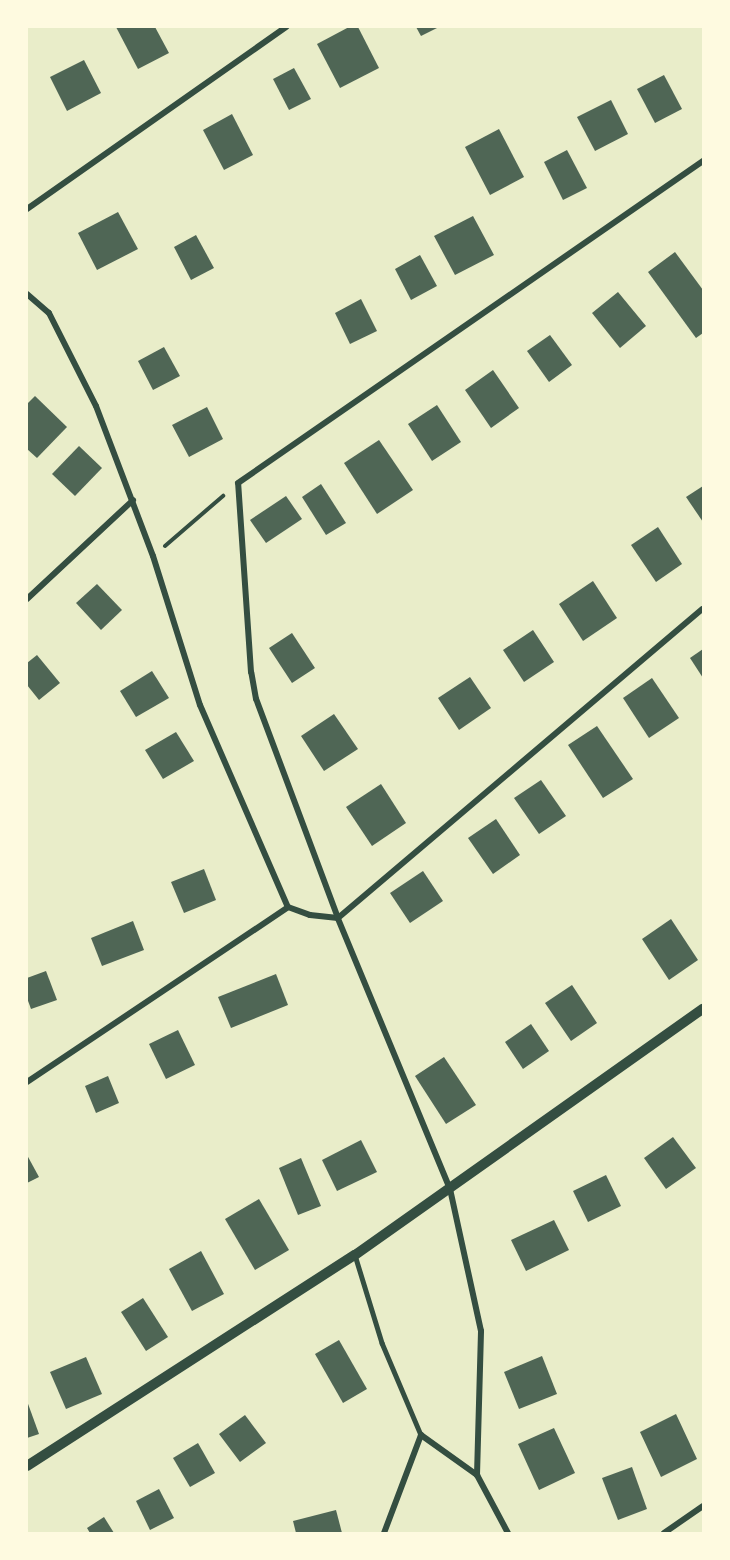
<!DOCTYPE html>
<style>
body{margin:0}
#map{position:relative;width:730px;height:1560px;overflow:hidden;background:#e9edc9;font-family:"Roboto Condensed",sans-serif}
div>[style]{position:absolute}
.building>*{inset:0;background:#4f6655}
.path>*{height:4px;margin:-2px;padding:0 2px;transform-origin:2px;border-radius:2px;background:#344e41}
.service>*{height:4.5px;margin:-2.25px;padding:0 2.25px;transform-origin:2.25px;border-radius:2.25px;background:#344e41}
.minor>*{height:6px;margin:-3px;padding:0 3px;transform-origin:3px;border-radius:3px;background:#344e41}
.tertiary>*{height:10px;margin:-5px;padding:0 5px;transform-origin:5px;border-radius:5px;background:#344e41}
span{translate:-50% -50%;white-space:nowrap;text-align:center;line-height:1.15;-webkit-text-stroke:6px #fefae0;paint-order:stroke}
.frame{position:absolute;inset:0;border:28px solid #fefae0;pointer-events:none}
</style>
<div id="map">
<div class="building">
<div style="clip-path:polygon(116px 27px,155px 27px,169px 53px,138px 69px)"></div>
<div style="clip-path:polygon(349px 27px,358px 27px,379px 68px,340px 88px,317px 44px)"></div>
<div style="clip-path:polygon(416px 27px,439px 27px,421px 36px)"></div>
<div style="clip-path:polygon(84px 60px,101px 93px,67px 111px,50px 77px)"></div>
<div style="clip-path:polygon(294px 68px,311px 99px,289px 110px,273px 79px)"></div>
<div style="clip-path:polygon(664px 75px,682px 109px,655px 123px,637px 89px)"></div>
<div style="clip-path:polygon(611px 100px,628px 134px,595px 151px,577px 117px)"></div>
<div style="clip-path:polygon(232px 114px,253px 155px,224px 170px,203px 130px)"></div>
<div style="clip-path:polygon(499px 129px,524px 177px,490px 195px,465px 147px)"></div>
<div style="clip-path:polygon(567px 150px,587px 188px,563px 200px,544px 162px)"></div>
<div style="clip-path:polygon(118px 212px,138px 249px,97px 270px,78px 233px)"></div>
<div style="clip-path:polygon(473px 216px,494px 255px,455px 275px,434px 236px)"></div>
<div style="clip-path:polygon(196px 235px,214px 268px,191px 280px,174px 247px)"></div>
<div style="clip-path:polygon(675px 252px,703px 290px,703px 333px,696px 338px,648px 272px)"></div>
<div style="clip-path:polygon(420px 255px,437px 286px,411px 300px,395px 269px)"></div>
<div style="clip-path:polygon(618px 292px,646px 326px,620px 348px,592px 313px)"></div>
<div style="clip-path:polygon(361px 299px,377px 331px,350px 344px,335px 313px)"></div>
<div style="clip-path:polygon(550px 335px,572px 365px,549px 382px,527px 351px)"></div>
<div style="clip-path:polygon(164px 347px,180px 376px,153px 390px,138px 361px)"></div>
<div style="clip-path:polygon(493px 370px,519px 408px,491px 428px,465px 390px)"></div>
<div style="clip-path:polygon(35px 396px,67px 427px,37px 458px,27px 449px,27px 404px)"></div>
<div style="clip-path:polygon(437px 405px,461px 442px,432px 461px,408px 424px)"></div>
<div style="clip-path:polygon(207px 407px,223px 439px,189px 457px,172px 425px)"></div>
<div style="clip-path:polygon(379px 440px,413px 490px,377px 514px,344px 463px)"></div>
<div style="clip-path:polygon(79px 446px,102px 468px,75px 496px,52px 474px)"></div>
<div style="clip-path:polygon(321px 484px,346px 523px,326px 535px,302px 497px)"></div>
<div style="clip-path:polygon(703px 486px,703px 522px,686px 497px)"></div>
<div style="clip-path:polygon(286px 496px,302px 519px,266px 543px,250px 520px)"></div>
<div style="clip-path:polygon(658px 527px,682px 564px,656px 582px,631px 545px)"></div>
<div style="clip-path:polygon(593px 581px,617px 618px,583px 641px,559px 604px)"></div>
<div style="clip-path:polygon(97px 584px,122px 610px,101px 630px,76px 603px)"></div>
<div style="clip-path:polygon(533px 630px,554px 662px,524px 682px,503px 650px)"></div>
<div style="clip-path:polygon(292px 633px,315px 668px,292px 683px,269px 648px)"></div>
<div style="clip-path:polygon(703px 649px,703px 678px,690px 658px)"></div>
<div style="clip-path:polygon(37px 655px,60px 683px,39px 700px,27px 685px,27px 663px)"></div>
<div style="clip-path:polygon(152px 671px,169px 698px,136px 717px,120px 691px)"></div>
<div style="clip-path:polygon(470px 677px,491px 708px,459px 730px,438px 698px)"></div>
<div style="clip-path:polygon(652px 678px,679px 718px,649px 738px,623px 698px)"></div>
<div style="clip-path:polygon(334px 714px,358px 749px,324px 771px,301px 736px)"></div>
<div style="clip-path:polygon(597px 726px,633px 779px,603px 798px,568px 745px)"></div>
<div style="clip-path:polygon(176px 732px,194px 761px,163px 779px,145px 750px)"></div>
<div style="clip-path:polygon(541px 780px,566px 816px,539px 834px,514px 798px)"></div>
<div style="clip-path:polygon(381px 784px,406px 823px,372px 846px,346px 807px)"></div>
<div style="clip-path:polygon(496px 819px,520px 855px,493px 874px,468px 838px)"></div>
<div style="clip-path:polygon(204px 869px,216px 900px,184px 913px,171px 882px)"></div>
<div style="clip-path:polygon(423px 871px,443px 901px,410px 923px,390px 893px)"></div>
<div style="clip-path:polygon(671px 919px,698px 960px,669px 980px,642px 939px)"></div>
<div style="clip-path:polygon(133px 921px,144px 950px,102px 966px,91px 938px)"></div>
<div style="clip-path:polygon(46px 971px,57px 1000px,31px 1009px,27px 998px,27px 978px)"></div>
<div style="clip-path:polygon(276px 974px,288px 1005px,231px 1028px,218px 997px)"></div>
<div style="clip-path:polygon(572px 985px,597px 1023px,571px 1041px,545px 1003px)"></div>
<div style="clip-path:polygon(531px 1024px,549px 1051px,523px 1069px,505px 1042px)"></div>
<div style="clip-path:polygon(178px 1030px,195px 1065px,166px 1079px,149px 1044px)"></div>
<div style="clip-path:polygon(444px 1057px,476px 1105px,446px 1124px,415px 1076px)"></div>
<div style="clip-path:polygon(108px 1076px,119px 1103px,96px 1113px,85px 1086px)"></div>
<div style="clip-path:polygon(673px 1137px,696px 1168px,666px 1189px,644px 1158px)"></div>
<div style="clip-path:polygon(361px 1140px,377px 1172px,337px 1191px,322px 1160px)"></div>
<div style="clip-path:polygon(27px 1155px,39px 1177px,27px 1183px)"></div>
<div style="clip-path:polygon(301px 1158px,321px 1206px,298px 1215px,279px 1168px)"></div>
<div style="clip-path:polygon(606px 1175px,621px 1206px,588px 1222px,573px 1191px)"></div>
<div style="clip-path:polygon(259px 1199px,289px 1250px,255px 1270px,225px 1219px)"></div>
<div style="clip-path:polygon(554px 1220px,569px 1250px,526px 1271px,511px 1240px)"></div>
<div style="clip-path:polygon(201px 1251px,224px 1294px,192px 1311px,169px 1269px)"></div>
<div style="clip-path:polygon(143px 1298px,168px 1337px,146px 1351px,121px 1312px)"></div>
<div style="clip-path:polygon(339px 1340px,367px 1389px,343px 1403px,315px 1354px)"></div>
<div style="clip-path:polygon(542px 1356px,557px 1394px,519px 1409px,504px 1372px)"></div>
<div style="clip-path:polygon(86px 1357px,102px 1394px,66px 1409px,50px 1372px)"></div>
<div style="clip-path:polygon(27px 1401px,39px 1434px,27px 1438px)"></div>
<div style="clip-path:polygon(676px 1414px,697px 1459px,661px 1477px,640px 1432px)"></div>
<div style="clip-path:polygon(245px 1415px,266px 1443px,240px 1462px,219px 1434px)"></div>
<div style="clip-path:polygon(554px 1428px,575px 1473px,539px 1490px,518px 1444px)"></div>
<div style="clip-path:polygon(198px 1443px,215px 1473px,190px 1487px,173px 1458px)"></div>
<div style="clip-path:polygon(632px 1467px,647px 1509px,618px 1520px,602px 1478px)"></div>
<div style="clip-path:polygon(159px 1489px,174px 1518px,150px 1530px,136px 1501px)"></div>
<div style="clip-path:polygon(336px 1510px,342px 1533px,296px 1533px,293px 1521px)"></div>
<div style="clip-path:polygon(104px 1517px,114px 1533px,90px 1533px,87px 1528px)"></div>
</div>
<div class="path">
<div style="left:165px;top:546px;width:77px;rotate:-40.8deg"></div>
</div>
<div class="service">
<div style="left:355px;top:1255px;width:92px;rotate:72.9deg"></div>
<div style="left:382px;top:1343px;width:100px;rotate:67deg"></div>
</div>
<div class="minor">
<div style="left:27px;top:209px;width:317px;rotate:-35.1deg"></div>
<div style="left:27px;top:294px;width:29px;rotate:41deg"></div>
<div style="left:49px;top:313px;width:104px;rotate:63.2deg"></div>
<div style="left:96px;top:406px;width:160px;rotate:69.2deg"></div>
<div style="left:153px;top:556px;width:156px;rotate:72.5deg"></div>
<div style="left:200px;top:705px;width:220px;rotate:66.5deg"></div>
<div style="left:27px;top:599px;width:145px;rotate:-43deg"></div>
<div style="left:27px;top:1082px;width:314px;rotate:-33.8deg"></div>
<div style="left:288px;top:907px;width:23px;rotate:20deg"></div>
<div style="left:310px;top:915px;width:28px;rotate:6deg"></div>
<div style="left:338px;top:918px;width:478px;rotate:-40.3deg"></div>
<div style="left:477px;top:1475px;width:144px;rotate:-88.4deg"></div>
<div style="left:481px;top:1331px;width:145px;rotate:-102.3deg"></div>
<div style="left:450px;top:1189px;width:293px;rotate:-112.5deg"></div>
<div style="left:338px;top:918px;width:234px;rotate:-110.5deg"></div>
<div style="left:256px;top:699px;width:27px;rotate:-100deg"></div>
<div style="left:251px;top:672px;width:189px;rotate:-93.9deg"></div>
<div style="left:238px;top:483px;width:566px;rotate:-34.7deg"></div>
<div style="left:384px;top:1533px;width:105px;rotate:-69.3deg"></div>
<div style="left:421px;top:1435px;width:69px;rotate:35.5deg"></div>
<div style="left:477px;top:1475px;width:66px;rotate:61.9deg"></div>
<div style="left:664px;top:1533px;width:47px;rotate:-34.7deg"></div>
</div>
<div class="tertiary">
<div style="left:27px;top:1466px;width:390px;rotate:-32.8deg"></div>
<div style="left:355px;top:1255px;width:426px;rotate:-35.3deg"></div>
</div>
<div class="frame"></div>
</div>
